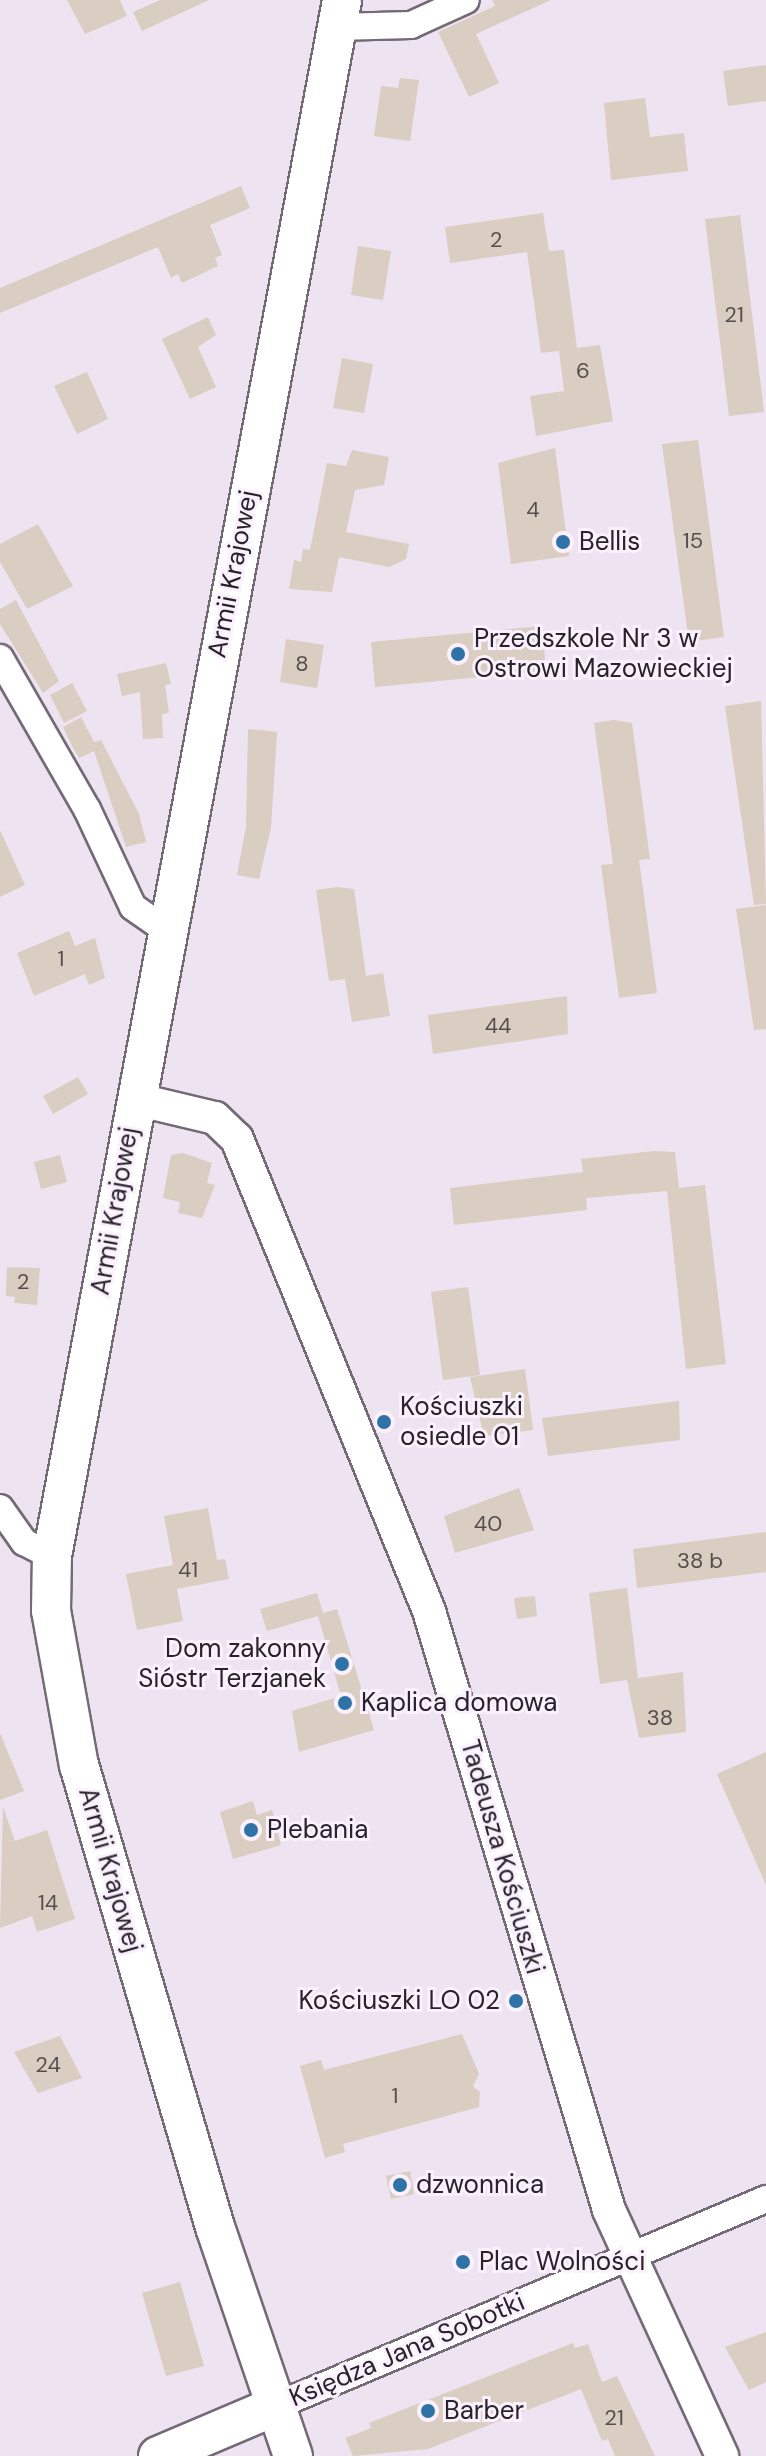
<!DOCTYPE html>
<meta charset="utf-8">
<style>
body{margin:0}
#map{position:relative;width:766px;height:2456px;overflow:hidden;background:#eee3f1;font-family:"DM Sans",sans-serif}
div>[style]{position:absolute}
.building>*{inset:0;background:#d9cec1}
.roads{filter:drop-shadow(2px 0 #746a76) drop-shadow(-2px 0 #746a76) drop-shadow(0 2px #746a76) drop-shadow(0 -2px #746a76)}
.minor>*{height:26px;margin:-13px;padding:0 13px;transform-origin:13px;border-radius:13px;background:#fff}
.tertiary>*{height:32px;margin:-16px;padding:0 16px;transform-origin:16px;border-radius:16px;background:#fff}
.secondary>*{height:38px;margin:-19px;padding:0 19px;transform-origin:19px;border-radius:19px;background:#fff}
.dots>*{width:22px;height:22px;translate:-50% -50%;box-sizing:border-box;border:4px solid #fbf0fe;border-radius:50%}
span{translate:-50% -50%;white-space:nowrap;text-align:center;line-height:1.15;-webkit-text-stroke:6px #fbf0fe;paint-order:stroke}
.number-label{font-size:22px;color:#544e4e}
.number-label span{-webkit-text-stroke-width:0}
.poi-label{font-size:26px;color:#272328}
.left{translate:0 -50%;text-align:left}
.right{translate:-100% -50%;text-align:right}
.street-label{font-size:26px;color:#272328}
</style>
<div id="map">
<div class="building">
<div style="clip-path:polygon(67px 0,120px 0,127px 16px,85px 34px)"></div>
<div style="clip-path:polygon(160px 0,209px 0,142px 31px,133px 12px)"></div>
<div style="clip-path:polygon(492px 0,551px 0,476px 34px,499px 83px,469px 97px,438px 32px,495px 6px)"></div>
<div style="clip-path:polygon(766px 65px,766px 101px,728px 106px,723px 71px)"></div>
<div style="clip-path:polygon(400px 78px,419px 80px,410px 141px,374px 136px,381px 86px,398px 88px)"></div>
<div style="clip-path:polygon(645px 98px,650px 137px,684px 133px,688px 171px,611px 180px,604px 103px)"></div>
<div style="clip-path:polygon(241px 186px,250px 208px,210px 225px,222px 255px,215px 258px,218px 266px,182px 283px,178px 274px,171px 278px,158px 247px,0 313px,0 288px)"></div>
<div style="clip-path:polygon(543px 213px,549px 251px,564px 250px,577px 348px,600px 345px,613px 421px,536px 436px,530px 396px,564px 391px,559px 351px,541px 353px,527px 252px,450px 263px,445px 227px)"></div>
<div style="clip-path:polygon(740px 215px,764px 412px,729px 416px,705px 219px)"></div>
<div style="clip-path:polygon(358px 246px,391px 251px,383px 300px,351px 295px)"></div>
<div style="clip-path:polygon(208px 317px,216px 335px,198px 347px,216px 387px,190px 399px,162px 339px)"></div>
<div style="clip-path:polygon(342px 358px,373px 364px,364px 413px,333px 408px)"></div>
<div style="clip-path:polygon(87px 372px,108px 419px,77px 434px,54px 386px)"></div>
<div style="clip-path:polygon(698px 440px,724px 637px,689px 642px,662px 444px)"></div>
<div style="clip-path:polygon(555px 448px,569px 556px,511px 564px,498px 463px)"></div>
<div style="clip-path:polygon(352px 450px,389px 457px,384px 485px,355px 490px,346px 532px,409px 544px,406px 559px,389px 567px,339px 557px,332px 592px,289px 589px,294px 560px,301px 562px,303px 549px,310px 550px,327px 463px,346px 466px)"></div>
<div style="clip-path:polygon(38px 524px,73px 586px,27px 609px,0 562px,0 544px)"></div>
<div style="clip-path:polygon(16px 600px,59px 681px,43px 693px,0 624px,0 609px)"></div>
<div style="clip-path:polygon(542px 626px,546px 671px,375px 687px,371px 642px)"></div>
<div style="clip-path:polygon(286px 639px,324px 645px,317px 688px,280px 682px)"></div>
<div style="clip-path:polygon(166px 663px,171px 684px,165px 685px,169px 713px,162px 714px,163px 738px,143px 739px,140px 692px,122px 696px,117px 674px)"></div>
<div style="clip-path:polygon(72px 683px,87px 711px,64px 723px,50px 695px)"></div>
<div style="clip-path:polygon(761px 701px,766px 904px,754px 905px,725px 706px)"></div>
<div style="clip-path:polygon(81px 717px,94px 742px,101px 740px,139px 814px,146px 842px,126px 847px,94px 751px,79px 758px,72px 746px,63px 727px)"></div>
<div style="clip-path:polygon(614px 720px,632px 723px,650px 859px,639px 860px,657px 993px,619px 998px,601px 865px,613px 864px,594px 723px)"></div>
<div style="clip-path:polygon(248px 729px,277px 732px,271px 828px,259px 879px,237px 875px,246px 826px)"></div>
<div style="clip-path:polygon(0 830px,25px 885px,0 897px)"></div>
<div style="clip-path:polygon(337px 887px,354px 889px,366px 976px,383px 973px,390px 1016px,352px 1022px,345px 979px,329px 981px,316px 890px)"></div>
<div style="clip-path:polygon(766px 905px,766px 1029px,754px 1030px,736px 909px)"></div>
<div style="clip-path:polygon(69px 931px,75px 946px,95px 938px,105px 978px,89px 985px,85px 974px,34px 996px,17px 953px)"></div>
<div style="clip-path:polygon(567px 996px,568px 1034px,433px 1054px,428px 1015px)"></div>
<div style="clip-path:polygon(78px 1077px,88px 1094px,53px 1114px,43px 1096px)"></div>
<div style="clip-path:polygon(654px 1151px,675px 1152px,679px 1188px,705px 1185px,726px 1364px,686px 1369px,667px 1191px,586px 1198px,587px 1210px,454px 1225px,450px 1188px,583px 1172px,581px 1159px)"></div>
<div style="clip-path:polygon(183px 1153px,212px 1163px,207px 1183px,215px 1185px,202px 1218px,178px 1213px,180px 1202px,163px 1198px,171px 1155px)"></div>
<div style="clip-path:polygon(60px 1155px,67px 1182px,41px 1189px,34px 1162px)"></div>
<div style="clip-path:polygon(7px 1267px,40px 1268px,37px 1305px,14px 1303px,15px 1297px,6px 1296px)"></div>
<div style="clip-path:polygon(468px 1287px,480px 1375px,443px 1380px,431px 1292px)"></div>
<div style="clip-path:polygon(525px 1369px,533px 1430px,484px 1436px,470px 1377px)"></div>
<div style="clip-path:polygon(679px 1401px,680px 1440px,548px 1456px,542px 1418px)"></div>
<div style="clip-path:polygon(519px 1488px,534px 1530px,455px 1553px,444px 1516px)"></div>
<div style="clip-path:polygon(208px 1508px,217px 1560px,225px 1559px,229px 1579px,177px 1589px,183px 1621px,137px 1630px,126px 1574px,173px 1565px,164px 1516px)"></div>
<div style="clip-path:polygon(766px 1532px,766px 1572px,637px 1588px,633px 1549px)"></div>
<div style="clip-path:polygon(627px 1588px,638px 1678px,683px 1672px,686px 1732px,639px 1738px,627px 1680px,600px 1684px,589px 1593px)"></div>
<div style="clip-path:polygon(317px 1593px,323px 1613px,337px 1609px,374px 1730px,299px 1752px,292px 1711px,341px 1696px,318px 1616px,267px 1631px,260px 1609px)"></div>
<div style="clip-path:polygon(535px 1596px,537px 1616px,517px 1619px,514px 1598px)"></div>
<div style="clip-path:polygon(0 1733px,24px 1791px,0 1800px)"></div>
<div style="clip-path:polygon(766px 1752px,766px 1885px,717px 1774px)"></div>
<div style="clip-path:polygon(253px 1801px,257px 1815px,272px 1810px,281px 1845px,233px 1859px,220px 1812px)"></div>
<div style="clip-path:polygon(3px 1807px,15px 1841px,47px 1830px,75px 1919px,37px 1932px,32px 1916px,0 1928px)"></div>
<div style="clip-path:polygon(462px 2034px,479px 2074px,473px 2086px,480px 2092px,479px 2107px,343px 2144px,345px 2152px,325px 2158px,300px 2066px,321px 2060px,324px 2070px)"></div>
<div style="clip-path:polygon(60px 2036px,82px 2078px,38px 2093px,14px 2052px)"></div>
<div style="clip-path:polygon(410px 2171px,414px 2194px,391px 2199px,386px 2176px)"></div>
<div style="clip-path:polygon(180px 2282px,204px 2366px,166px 2376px,142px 2293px)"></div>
<div style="clip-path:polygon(766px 2332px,766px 2382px,749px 2390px,725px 2347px)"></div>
<div style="clip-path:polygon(573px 2343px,575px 2348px,588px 2344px,602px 2382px,617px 2376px,655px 2456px,615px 2456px,608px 2439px,602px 2441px,581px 2389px,428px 2449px,353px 2456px,345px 2438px,371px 2428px,369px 2423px)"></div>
</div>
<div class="roads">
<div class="minor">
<div style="left:337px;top:27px;width:74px;rotate:-1.5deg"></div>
<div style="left:411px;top:25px;width:60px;rotate:-24.4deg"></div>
<div style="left:0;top:658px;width:174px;rotate:60.1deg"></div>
<div style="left:87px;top:809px;width:108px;rotate:64.9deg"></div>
<div style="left:133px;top:907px;width:40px;rotate:34.9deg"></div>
<div style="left:0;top:1508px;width:42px;rotate:54.8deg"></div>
<div style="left:24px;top:1542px;width:31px;rotate:27deg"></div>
<div style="left:276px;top:2406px;width:532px;rotate:-22.9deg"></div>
</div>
<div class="tertiary">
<div style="left:135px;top:1099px;width:82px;rotate:13.4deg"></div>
<div style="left:215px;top:1118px;width:30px;rotate:44deg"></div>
<div style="left:237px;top:1139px;width:510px;rotate:67.86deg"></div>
<div style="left:429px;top:1611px;width:625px;rotate:73.27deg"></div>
<div style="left:609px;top:2210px;width:271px;rotate:65.3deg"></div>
</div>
<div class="secondary">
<div style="left:158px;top:2456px;width:128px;rotate:-23deg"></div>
<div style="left:293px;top:2456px;width:242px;rotate:-108.8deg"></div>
<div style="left:215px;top:2227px;width:481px;rotate:-106.4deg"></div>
<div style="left:79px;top:1766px;width:158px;rotate:-100.2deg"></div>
<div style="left:51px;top:1611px;width:55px;rotate:-89deg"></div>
<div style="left:52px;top:1556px;width:1583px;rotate:-79.44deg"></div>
</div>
</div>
<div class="dots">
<div style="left:563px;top:542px;background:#2e72a7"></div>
<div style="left:458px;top:654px;background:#2e72a7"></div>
<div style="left:384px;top:1422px;background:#2e72a7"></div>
<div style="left:342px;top:1664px;background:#2e72a7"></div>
<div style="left:345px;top:1703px;background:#2e72a7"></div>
<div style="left:251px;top:1830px;background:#2e72a7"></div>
<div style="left:516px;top:2001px;background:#2e72a7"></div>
<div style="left:400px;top:2185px;background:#2e72a7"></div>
<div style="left:463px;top:2262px;background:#2e72a7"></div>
<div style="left:428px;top:2411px;background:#2e72a7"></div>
</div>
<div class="number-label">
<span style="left:496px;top:240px">2</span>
<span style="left:734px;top:315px">21</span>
<span style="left:583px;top:371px">6</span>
<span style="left:533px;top:510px">4</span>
<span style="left:693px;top:541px">15</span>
<span style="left:302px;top:664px">8</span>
<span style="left:61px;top:959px">1</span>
<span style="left:498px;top:1026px">44</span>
<span style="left:23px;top:1282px">2</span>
<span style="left:488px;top:1524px">40</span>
<span style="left:700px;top:1561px">38 b</span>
<span style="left:188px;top:1570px">41</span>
<span style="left:660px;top:1718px">38</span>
<span style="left:48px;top:1903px">14</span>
<span style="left:48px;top:2065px">24</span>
<span style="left:395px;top:2096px">1</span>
<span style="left:614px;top:2418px">21</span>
</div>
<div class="poi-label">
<span class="left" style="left:579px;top:542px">Bellis</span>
<span class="left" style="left:474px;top:654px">Przedszkole Nr 3 w<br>Ostrowi Mazowieckiej</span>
<span class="left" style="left:400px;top:1422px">Kościuszki<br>osiedle 01</span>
<span class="right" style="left:326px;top:1664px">Dom zakonny<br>Sióstr Terzjanek</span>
<span class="left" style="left:361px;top:1703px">Kaplica domowa</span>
<span class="left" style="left:267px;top:1830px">Plebania</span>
<span class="right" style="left:500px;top:2001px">Kościuszki LO 02</span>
<span class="left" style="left:416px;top:2185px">dzwonnica</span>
<span class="left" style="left:479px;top:2262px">Plac Wolności</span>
<span class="left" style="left:444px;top:2411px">Barber</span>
</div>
<div class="street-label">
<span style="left:233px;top:574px;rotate:-79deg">Armii Krajowej</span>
<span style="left:115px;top:1211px;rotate:-80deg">Armii Krajowej</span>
<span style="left:502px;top:1857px;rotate:74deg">Tadeusza Kościuszki</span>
<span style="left:110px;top:1870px;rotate:74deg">Armii Krajowej</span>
<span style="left:407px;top:2350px;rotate:-23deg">Księdza Jana Sobotki</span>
</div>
</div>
